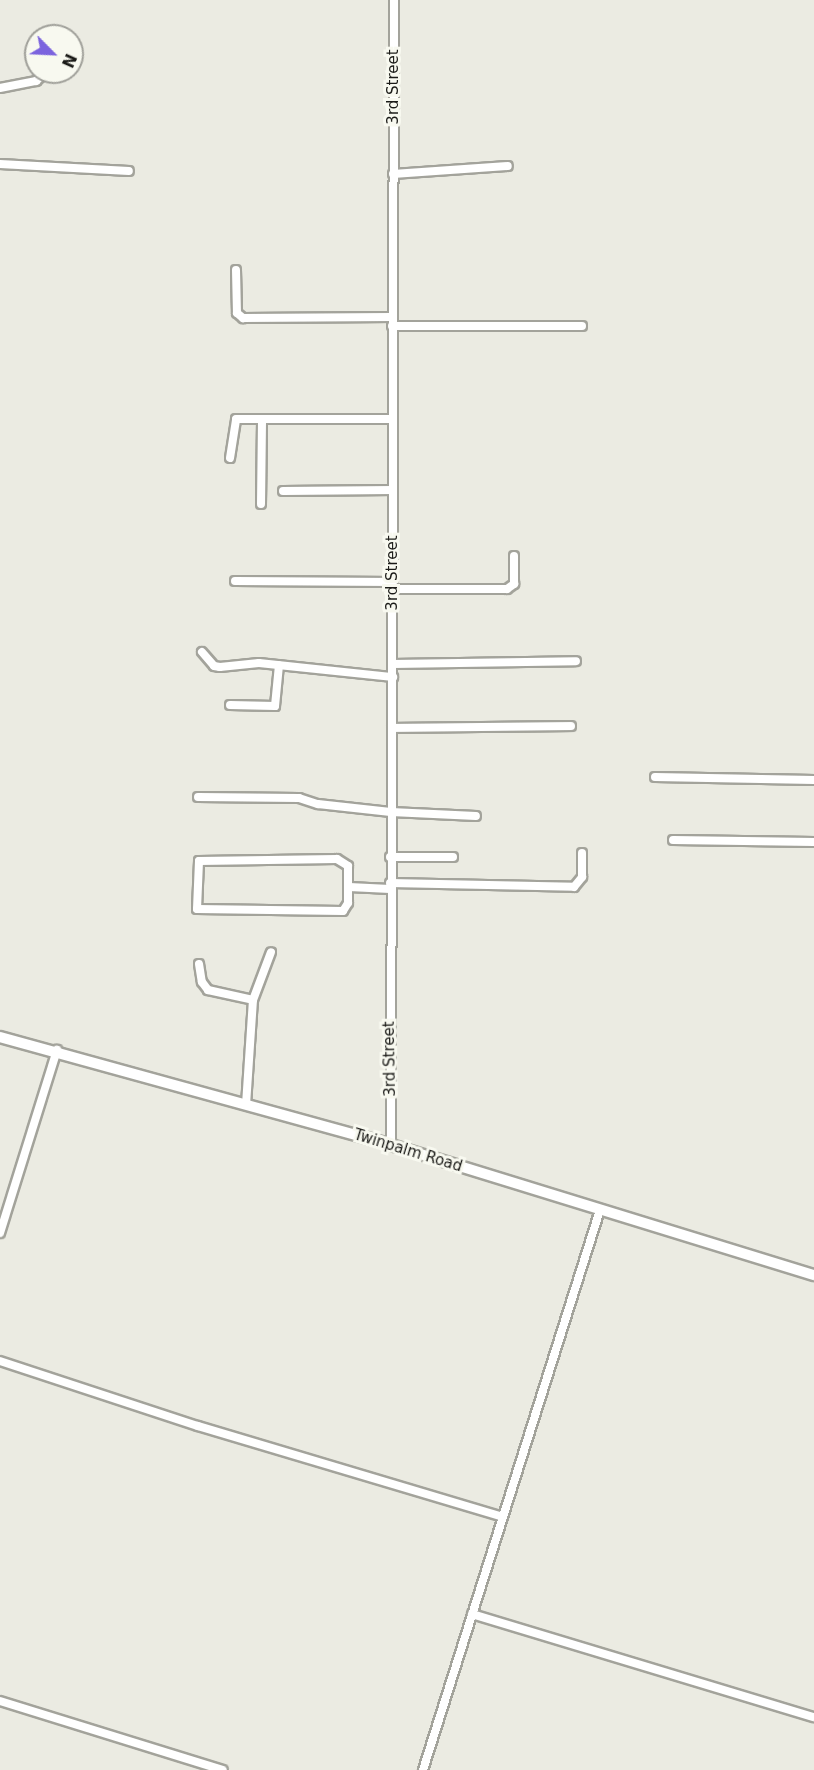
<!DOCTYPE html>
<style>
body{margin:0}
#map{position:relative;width:814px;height:1770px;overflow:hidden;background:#ebebe2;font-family:"DejaVu Sans",sans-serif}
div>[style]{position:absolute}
.roads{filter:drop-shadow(2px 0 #a3a39b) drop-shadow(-2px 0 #a3a39b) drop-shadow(0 2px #a3a39b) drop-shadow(0 -2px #a3a39b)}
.minor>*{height:8px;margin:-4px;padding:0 4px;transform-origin:4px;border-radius:4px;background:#fff}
.major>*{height:10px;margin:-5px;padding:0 5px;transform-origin:5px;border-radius:5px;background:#fff}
span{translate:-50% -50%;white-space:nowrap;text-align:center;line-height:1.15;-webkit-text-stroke:6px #f8f9f0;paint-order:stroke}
.street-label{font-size:15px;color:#1b1b18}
.north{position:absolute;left:24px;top:24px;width:60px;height:60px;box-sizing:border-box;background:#f8f9f0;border:2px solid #a0a09a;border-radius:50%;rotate:114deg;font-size:16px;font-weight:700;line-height:24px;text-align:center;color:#1b1b18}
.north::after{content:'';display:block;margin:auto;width:21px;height:27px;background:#7b63de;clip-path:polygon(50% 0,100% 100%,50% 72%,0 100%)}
</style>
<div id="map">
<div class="roads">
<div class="minor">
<div style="left:0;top:88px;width:37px;rotate:-11deg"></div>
<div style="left:36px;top:81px;width:13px;rotate:-42deg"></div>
<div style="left:0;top:164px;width:129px;rotate:3.1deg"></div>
<div style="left:393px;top:174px;width:115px;rotate:-4deg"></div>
<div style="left:236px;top:270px;width:43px;rotate:88.7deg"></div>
<div style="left:237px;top:313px;width:8px;rotate:40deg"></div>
<div style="left:243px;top:318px;width:149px;rotate:-0.4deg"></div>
<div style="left:392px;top:326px;width:190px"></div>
<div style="left:230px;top:458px;width:39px;rotate:-81deg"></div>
<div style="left:236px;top:419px;width:157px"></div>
<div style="left:283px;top:491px;width:110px;rotate:-0.5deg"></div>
<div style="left:261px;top:504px;width:84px;rotate:-89.3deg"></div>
<div style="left:235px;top:581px;width:158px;rotate:0.4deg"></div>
<div style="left:393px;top:589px;width:114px"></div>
<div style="left:507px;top:589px;width:9px;rotate:-36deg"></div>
<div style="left:514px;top:584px;width:28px;rotate:-90deg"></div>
<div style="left:202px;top:652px;width:18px;rotate:49deg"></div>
<div style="left:214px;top:666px;width:6px;rotate:9deg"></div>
<div style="left:220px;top:667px;width:39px;rotate:-6deg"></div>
<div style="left:259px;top:663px;width:135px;rotate:6deg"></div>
<div style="left:393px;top:664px;width:183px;rotate:-0.9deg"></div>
<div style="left:230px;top:705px;width:45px;rotate:1.3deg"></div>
<div style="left:275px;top:706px;width:41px;rotate:-84.4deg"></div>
<div style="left:392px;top:728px;width:179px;rotate:-0.6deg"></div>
<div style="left:655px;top:777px;width:159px;rotate:1.1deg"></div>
<div style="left:198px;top:797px;width:101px;rotate:0.6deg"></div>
<div style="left:299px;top:798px;width:20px;rotate:18deg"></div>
<div style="left:318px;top:804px;width:73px;rotate:6.3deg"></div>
<div style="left:391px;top:812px;width:85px;rotate:2.7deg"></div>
<div style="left:673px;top:840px;width:141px;rotate:0.8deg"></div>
<div style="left:390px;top:857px;width:63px"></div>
<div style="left:337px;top:859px;width:13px;rotate:32deg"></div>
<div style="left:348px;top:866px;width:37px;rotate:90deg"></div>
<div style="left:348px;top:903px;width:9px;rotate:122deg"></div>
<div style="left:343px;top:911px;width:146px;rotate:-179.2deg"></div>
<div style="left:197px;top:909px;width:48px;rotate:-87.6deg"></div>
<div style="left:199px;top:861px;width:138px;rotate:-0.8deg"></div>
<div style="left:390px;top:883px;width:184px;rotate:1.2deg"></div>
<div style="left:574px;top:887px;width:13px;rotate:-51deg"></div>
<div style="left:582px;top:877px;width:24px;rotate:-90deg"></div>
<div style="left:349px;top:887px;width:41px;rotate:2.8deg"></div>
<div style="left:199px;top:964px;width:18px;rotate:81deg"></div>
<div style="left:202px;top:982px;width:10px;rotate:53deg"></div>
<div style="left:208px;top:990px;width:46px;rotate:12.5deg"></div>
<div style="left:246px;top:1105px;width:105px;rotate:-86.2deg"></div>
<div style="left:253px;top:1000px;width:51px;rotate:-69.4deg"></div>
<div style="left:391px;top:1145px;width:1145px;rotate:-89.85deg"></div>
<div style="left:0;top:1233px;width:192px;rotate:-72.7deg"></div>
<div style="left:0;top:1361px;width:208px;rotate:18.2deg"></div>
<div style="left:198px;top:1426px;width:318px;rotate:16.6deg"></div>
<div style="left:472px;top:1614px;width:357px;rotate:16.8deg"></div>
<div style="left:0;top:1701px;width:233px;rotate:17.2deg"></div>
<div style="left:423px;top:1770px;width:587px;rotate:-72.46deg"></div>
</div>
<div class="major">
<div style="left:0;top:1037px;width:406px;rotate:15.4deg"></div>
<div style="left:391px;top:1145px;width:443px;rotate:17.1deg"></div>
</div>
</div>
<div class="street-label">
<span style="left:394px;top:87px;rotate:-90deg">3rd Street</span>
<span style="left:393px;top:573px;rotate:-90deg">3rd Street</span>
<span style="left:390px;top:1059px;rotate:-91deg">3rd Street</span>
<span style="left:408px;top:1151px;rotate:17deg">Twinpalm Road</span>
</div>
<div class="north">N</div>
</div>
